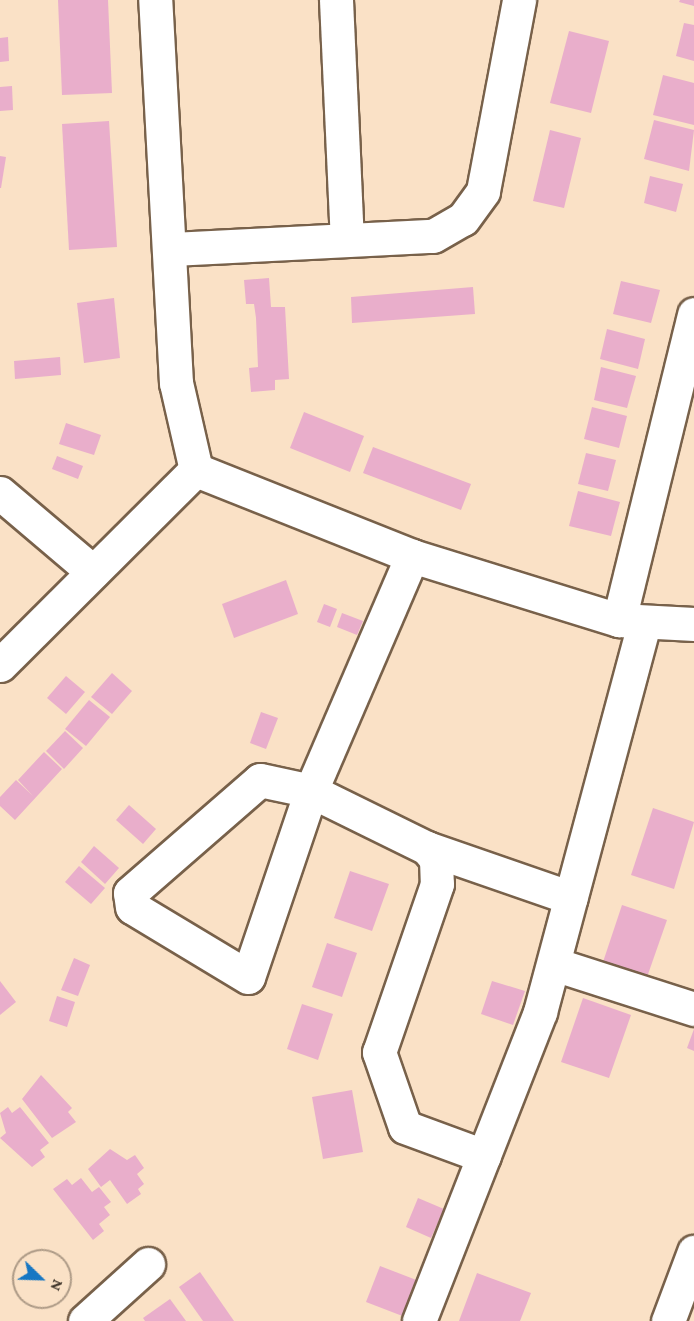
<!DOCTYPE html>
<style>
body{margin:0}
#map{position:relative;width:694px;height:1321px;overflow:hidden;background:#fae1c6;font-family:"Crimson Pro",serif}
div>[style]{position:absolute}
.building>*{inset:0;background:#e9aecb}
.roads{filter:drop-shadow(2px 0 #78614a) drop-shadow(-2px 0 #78614a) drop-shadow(0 2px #78614a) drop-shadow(0 -2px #78614a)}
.minor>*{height:33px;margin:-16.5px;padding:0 16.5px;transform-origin:16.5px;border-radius:16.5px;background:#fff}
span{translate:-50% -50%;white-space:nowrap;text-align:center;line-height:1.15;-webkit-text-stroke:4.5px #fae1c6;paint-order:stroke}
.north{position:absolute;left:12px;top:1249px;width:60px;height:60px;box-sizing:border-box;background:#fae1c6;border:2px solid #ae9b87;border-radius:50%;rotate:113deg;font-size:16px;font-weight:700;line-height:24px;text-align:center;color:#3d3329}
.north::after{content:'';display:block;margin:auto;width:21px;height:27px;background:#1777c3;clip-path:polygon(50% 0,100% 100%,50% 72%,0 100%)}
</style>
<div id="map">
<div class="building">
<div style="clip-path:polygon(58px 0,108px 0,112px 93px,62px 95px)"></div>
<div style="clip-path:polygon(680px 0,694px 0,694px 6px,679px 2px)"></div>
<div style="clip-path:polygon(684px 23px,694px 25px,694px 61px,676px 56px)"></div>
<div style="clip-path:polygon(569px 31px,609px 41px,591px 113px,550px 103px)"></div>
<div style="clip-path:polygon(8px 37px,9px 61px,0 62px,0 38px)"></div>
<div style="clip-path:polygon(663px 75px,694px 83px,694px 125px,653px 115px)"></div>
<div style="clip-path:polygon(12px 86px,13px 110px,0 111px,0 87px)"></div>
<div style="clip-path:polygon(654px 120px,694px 130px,689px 171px,644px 159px)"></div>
<div style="clip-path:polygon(109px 121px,117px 247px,69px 250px,62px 124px)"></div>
<div style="clip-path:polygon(550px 130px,581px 138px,564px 208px,533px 201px)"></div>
<div style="clip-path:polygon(0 156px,6px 157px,1px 188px,0 188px)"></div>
<div style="clip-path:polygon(650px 176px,683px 184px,676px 212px,644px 203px)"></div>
<div style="clip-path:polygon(269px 278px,271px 307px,285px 307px,289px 379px,275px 380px,275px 390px,251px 392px,249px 368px,258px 367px,256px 318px,254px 304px,246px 304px,244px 280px)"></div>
<div style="clip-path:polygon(621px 281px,660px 290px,651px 323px,613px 314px)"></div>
<div style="clip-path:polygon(473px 287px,475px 314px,352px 323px,351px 297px)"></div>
<div style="clip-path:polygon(114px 298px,120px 358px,84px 363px,77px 303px)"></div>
<div style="clip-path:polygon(607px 329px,645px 339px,638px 369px,600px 359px)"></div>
<div style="clip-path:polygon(60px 357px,61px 375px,15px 379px,14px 361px)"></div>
<div style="clip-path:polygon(601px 367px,636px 376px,627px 408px,594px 400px)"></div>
<div style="clip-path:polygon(592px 407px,627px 416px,619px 448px,584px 439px)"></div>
<div style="clip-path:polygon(304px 412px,364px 436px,350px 472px,290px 448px)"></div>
<div style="clip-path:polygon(66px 423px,101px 435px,94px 455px,59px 444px)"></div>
<div style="clip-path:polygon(373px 447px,471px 484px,461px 510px,363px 473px)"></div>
<div style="clip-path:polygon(586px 453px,616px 460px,608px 491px,578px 484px)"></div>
<div style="clip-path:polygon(57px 456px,83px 466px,78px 479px,52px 469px)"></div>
<div style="clip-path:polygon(578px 491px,620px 502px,611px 536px,569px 526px)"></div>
<div style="clip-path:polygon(286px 580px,298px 614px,234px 638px,222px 604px)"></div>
<div style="clip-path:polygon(324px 604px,337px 609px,330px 627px,317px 622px)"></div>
<div style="clip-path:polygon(342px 613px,363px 621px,357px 635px,337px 627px)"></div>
<div style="clip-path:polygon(112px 673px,132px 691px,112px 714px,91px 697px)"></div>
<div style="clip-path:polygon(66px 676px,85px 692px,66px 714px,47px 698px)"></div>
<div style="clip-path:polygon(89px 700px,110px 717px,86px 746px,65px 729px)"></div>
<div style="clip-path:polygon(261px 712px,278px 718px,266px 749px,250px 743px)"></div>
<div style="clip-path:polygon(65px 731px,83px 748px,64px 769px,46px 751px)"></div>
<div style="clip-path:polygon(44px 752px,62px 769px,15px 820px,0 806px,0 797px,16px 780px,33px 796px,18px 780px)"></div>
<div style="clip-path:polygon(129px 805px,156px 829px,143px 844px,116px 820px)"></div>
<div style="clip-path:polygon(653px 808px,694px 822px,674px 889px,631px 875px)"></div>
<div style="clip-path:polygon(94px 846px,119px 868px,105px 884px,81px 862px)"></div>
<div style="clip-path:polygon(79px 866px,105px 888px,91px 904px,65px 882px)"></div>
<div style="clip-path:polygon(350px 871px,389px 884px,372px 931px,334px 918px)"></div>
<div style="clip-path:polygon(622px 905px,667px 920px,646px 980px,602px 965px)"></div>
<div style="clip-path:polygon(327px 943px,357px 953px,342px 997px,312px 987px)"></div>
<div style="clip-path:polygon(74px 958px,90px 965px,78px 996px,61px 990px)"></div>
<div style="clip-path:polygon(0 981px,16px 1002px,0 1015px)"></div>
<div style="clip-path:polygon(492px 981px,525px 991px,513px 1025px,481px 1014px)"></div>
<div style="clip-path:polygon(57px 996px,75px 1002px,67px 1027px,49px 1021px)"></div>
<div style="clip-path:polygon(583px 998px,631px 1015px,609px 1078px,561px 1062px)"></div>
<div style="clip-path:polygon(302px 1004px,333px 1014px,318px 1060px,287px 1049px)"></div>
<div style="clip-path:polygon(694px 1029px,694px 1051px,687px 1048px)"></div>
<div style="clip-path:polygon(41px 1075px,72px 1108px,68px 1112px,76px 1122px,52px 1138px,22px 1099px)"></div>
<div style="clip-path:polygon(352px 1090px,363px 1152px,323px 1159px,312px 1097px)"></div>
<div style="clip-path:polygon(8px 1107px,12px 1113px,20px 1107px,49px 1143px,40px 1150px,45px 1157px,32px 1167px,0 1138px,6px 1133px,0 1113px)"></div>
<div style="clip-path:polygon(110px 1149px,127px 1160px,135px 1155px,144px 1168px,137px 1174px,144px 1184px,138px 1189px,141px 1194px,127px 1204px,110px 1180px,101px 1187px,88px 1169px)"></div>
<div style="clip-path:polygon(81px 1178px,92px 1192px,99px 1187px,111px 1202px,104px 1207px,110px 1215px,99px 1224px,104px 1231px,93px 1240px,53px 1189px,67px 1179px,72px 1185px)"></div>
<div style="clip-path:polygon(418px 1198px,444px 1209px,431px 1238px,406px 1227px)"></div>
<div style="clip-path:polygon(380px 1266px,419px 1281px,405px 1317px,366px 1302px)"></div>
<div style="clip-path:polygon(200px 1272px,234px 1321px,203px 1321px,179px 1287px)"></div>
<div style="clip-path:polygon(477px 1273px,531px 1293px,520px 1321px,459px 1321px)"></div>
<div style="clip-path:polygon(170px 1299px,186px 1321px,145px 1321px,143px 1318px)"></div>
</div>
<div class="roads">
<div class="minor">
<div style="left:336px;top:0;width:240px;rotate:87.4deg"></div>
<div style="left:172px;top:249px;width:261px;rotate:-2.9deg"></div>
<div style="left:433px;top:236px;width:34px;rotate:-30deg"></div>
<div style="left:463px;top:219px;width:34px;rotate:-54deg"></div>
<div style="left:483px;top:191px;width:194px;rotate:-79.3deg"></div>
<div style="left:196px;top:470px;width:232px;rotate:21.7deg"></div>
<div style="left:412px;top:556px;width:217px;rotate:17.2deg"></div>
<div style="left:619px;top:620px;width:75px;rotate:3.1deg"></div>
<div style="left:0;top:493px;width:122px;rotate:40.3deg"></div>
<div style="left:412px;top:556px;width:256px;rotate:113.3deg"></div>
<div style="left:311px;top:791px;width:196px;rotate:108.7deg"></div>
<div style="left:248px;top:977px;width:135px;rotate:-148.9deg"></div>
<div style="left:132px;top:907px;width:14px;rotate:-98deg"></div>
<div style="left:130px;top:893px;width:172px;rotate:-41deg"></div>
<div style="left:260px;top:780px;width:52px;rotate:12.2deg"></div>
<div style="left:311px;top:791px;width:129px;rotate:26.2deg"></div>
<div style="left:427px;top:848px;width:152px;rotate:19.1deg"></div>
<div style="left:619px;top:620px;width:315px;rotate:-76.2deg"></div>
<div style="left:0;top:665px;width:276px;rotate:-44.9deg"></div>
<div style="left:196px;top:470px;width:89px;rotate:-102.9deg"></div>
<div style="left:176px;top:383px;width:384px;rotate:-93.1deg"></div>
<div style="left:427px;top:848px;width:14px;rotate:51deg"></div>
<div style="left:436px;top:859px;width:25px;rotate:88deg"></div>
<div style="left:437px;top:884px;width:178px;rotate:109deg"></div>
<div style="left:379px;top:1052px;width:79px;rotate:70.9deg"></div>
<div style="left:405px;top:1127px;width:84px;rotate:20.2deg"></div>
<div style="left:554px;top:964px;width:147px;rotate:17.8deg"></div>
<div style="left:85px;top:1321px;width:85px;rotate:-42.1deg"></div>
<div style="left:419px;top:1321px;width:332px;rotate:-68.6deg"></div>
<div style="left:540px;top:1012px;width:403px;rotate:-75deg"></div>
<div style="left:668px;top:1321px;width:74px;rotate:-69.4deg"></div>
</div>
</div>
<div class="north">N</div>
</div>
